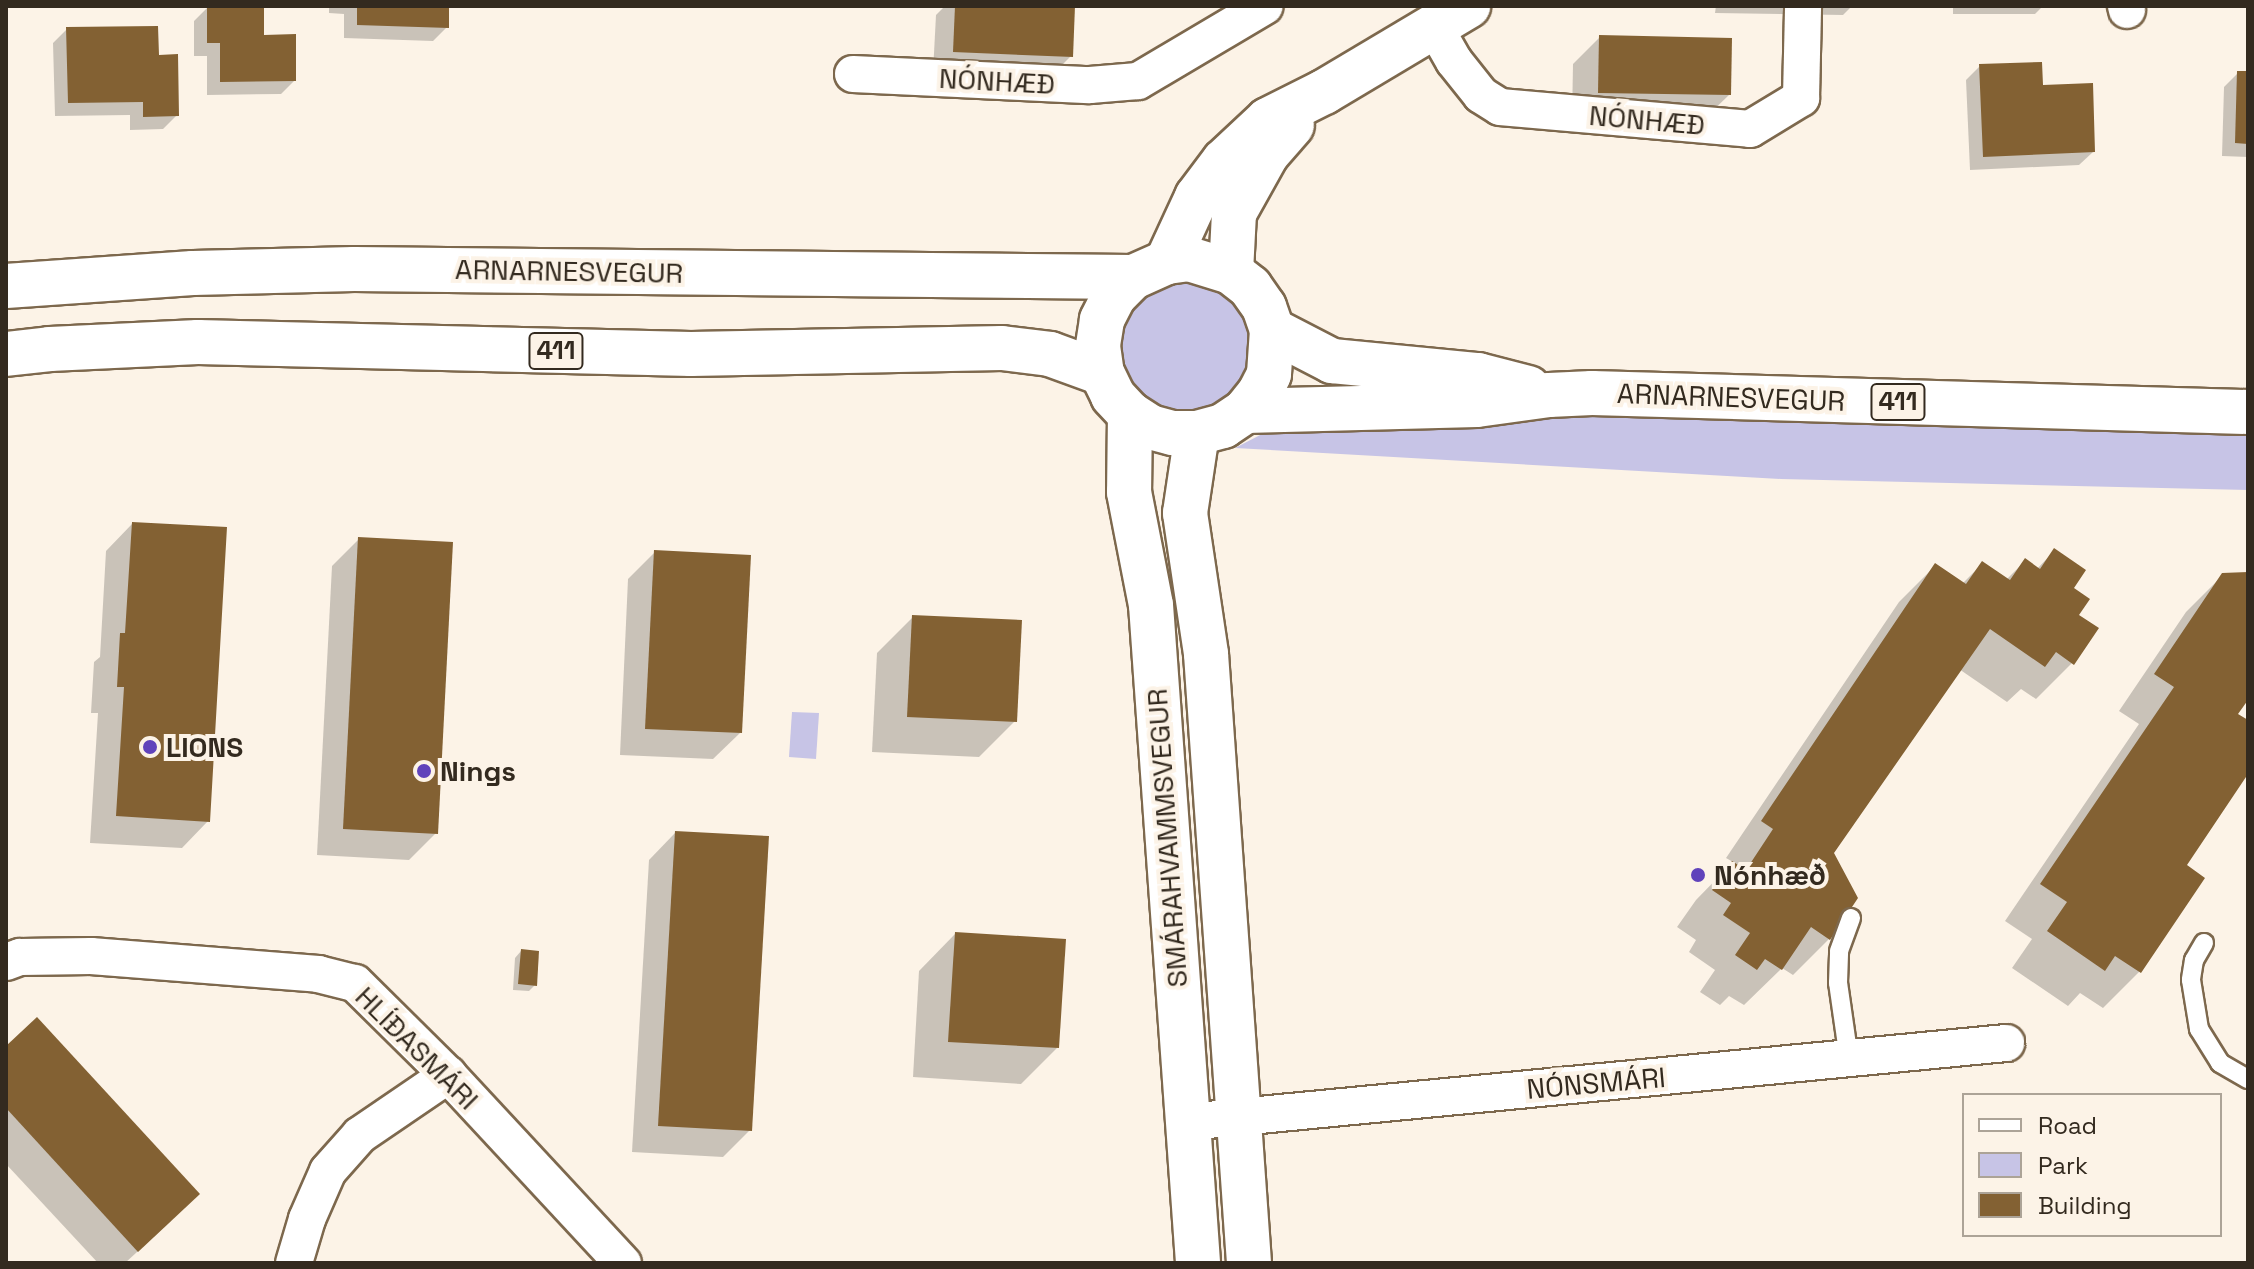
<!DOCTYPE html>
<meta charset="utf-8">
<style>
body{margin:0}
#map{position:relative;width:2254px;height:1269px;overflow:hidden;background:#fcf3e7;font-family:"Space Grotesk",sans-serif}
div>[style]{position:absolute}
.green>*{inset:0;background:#c7c4e6}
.shadow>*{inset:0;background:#0003}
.building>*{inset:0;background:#836133}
.roads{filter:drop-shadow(2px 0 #7d684d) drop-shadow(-2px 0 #7d684d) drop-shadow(0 2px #7d684d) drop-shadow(0 -2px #7d684d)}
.lane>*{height:18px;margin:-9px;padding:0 9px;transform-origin:9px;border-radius:9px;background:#fff}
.street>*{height:36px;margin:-18px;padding:0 18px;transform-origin:18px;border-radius:18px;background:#fff}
.secondary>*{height:44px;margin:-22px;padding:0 22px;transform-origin:22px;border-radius:22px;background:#fff}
.primary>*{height:44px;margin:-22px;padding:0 22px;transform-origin:22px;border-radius:22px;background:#fff}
.dots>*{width:22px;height:22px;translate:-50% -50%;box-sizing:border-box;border:4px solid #fcf3e7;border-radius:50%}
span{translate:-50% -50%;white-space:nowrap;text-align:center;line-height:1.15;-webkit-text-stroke:8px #fcf3e7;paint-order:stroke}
.shield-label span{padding:2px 6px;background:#fcf3e7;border:2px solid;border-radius:6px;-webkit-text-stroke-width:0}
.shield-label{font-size:26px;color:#332a1f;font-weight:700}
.street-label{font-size:28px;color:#332a1f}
.poi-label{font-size:28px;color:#332a1f;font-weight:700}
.left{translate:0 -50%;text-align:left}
.frame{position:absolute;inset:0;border:8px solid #332a1f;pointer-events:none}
.legend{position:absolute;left:1962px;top:1093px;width:260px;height:144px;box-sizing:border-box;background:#fcf3e7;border:2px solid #aca397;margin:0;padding:10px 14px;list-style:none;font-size:24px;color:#332a1f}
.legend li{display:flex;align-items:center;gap:16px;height:40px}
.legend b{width:40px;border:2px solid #aca397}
</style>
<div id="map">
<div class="green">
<div style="clip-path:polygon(1170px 278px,1217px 283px,1250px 317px,1253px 364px,1228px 401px,1189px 416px,1147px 404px,1120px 371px,1119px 324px,1130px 303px)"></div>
<div style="clip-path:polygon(1392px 414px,1997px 421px,2248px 428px,2248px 490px,1781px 479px,1235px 448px,1266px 432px)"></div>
<div style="clip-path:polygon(792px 712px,819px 713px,816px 759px,789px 757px)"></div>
</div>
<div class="shadow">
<div style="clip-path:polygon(329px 6px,447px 6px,447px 27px,433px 41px,344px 38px,344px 14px,329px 13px)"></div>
<div style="clip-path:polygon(945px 6px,1073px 6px,1071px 56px,1050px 77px,933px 72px,936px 15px)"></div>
<div style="clip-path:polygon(1716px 6px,1852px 6px,1843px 15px,1715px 13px)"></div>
<div style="clip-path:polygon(1953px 6px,2043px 6px,2035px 14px,1953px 14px)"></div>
<div style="clip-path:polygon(208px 7px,262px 37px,294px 81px,281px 94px,207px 95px,207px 56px,194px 56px,194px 21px)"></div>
<div style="clip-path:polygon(67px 29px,157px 57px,177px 115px,163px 129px,130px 130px,130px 115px,55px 116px,53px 43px)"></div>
<div style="clip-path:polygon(1600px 37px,1729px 95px,1702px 121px,1572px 119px,1573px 64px)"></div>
<div style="clip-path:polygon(1980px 66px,2041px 87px,2093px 152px,2079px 165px,1970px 170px,1966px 80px)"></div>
<div style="clip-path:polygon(2238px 73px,2248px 73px,2248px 157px,2222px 156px,2224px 87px)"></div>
<div style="clip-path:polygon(132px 524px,208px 821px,182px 848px,90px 843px,98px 713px,91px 713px,94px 662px,100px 657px,106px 551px)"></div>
<div style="clip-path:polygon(359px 539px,436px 833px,409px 860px,317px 855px,332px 566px)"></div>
<div style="clip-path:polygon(2054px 551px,2071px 589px,2077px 615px,2072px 663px,2036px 699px,2021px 689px,2007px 702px,1959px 669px,1832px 853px,1829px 939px,1793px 975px,1782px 968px,1744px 1005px,1729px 996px,1720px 1005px,1700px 992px,1715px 970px,1689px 952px,1696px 940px,1677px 927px,1696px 900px,1733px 862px,1726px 858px,1899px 602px,1936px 565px,1962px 584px,1982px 564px,2006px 580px,2025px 561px,2037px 569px)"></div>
<div style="clip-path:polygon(655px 552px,740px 733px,713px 759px,620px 755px,628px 579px)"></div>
<div style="clip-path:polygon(2248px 574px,2248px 696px,2235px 714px,2248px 723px,2248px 771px,2184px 866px,2139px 972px,2103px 1008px,2080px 993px,2068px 1006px,2012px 968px,2032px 939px,2005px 921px,2139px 724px,2119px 711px,2186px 612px,2223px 575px)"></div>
<div style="clip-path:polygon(913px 617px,1015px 721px,979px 757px,872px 752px,877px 653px)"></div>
<div style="clip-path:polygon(675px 833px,750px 1130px,723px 1157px,632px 1152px,649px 860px)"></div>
<div style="clip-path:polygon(955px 934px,1057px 1048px,1021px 1084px,913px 1077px,919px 971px)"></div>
<div style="clip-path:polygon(521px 951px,535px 985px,529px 991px,513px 990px,515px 958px)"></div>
<div style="clip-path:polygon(6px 1049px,171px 1221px,125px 1263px,98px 1263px,6px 1164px)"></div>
</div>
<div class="building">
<div style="clip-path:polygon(207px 6px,264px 6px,264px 35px,296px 34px,296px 81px,220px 82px,220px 43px,207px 43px)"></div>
<div style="clip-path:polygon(357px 6px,449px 6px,449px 28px,357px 25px)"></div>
<div style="clip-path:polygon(955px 6px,1075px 6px,1073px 57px,953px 52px)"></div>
<div style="clip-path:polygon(158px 26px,159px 55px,178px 54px,179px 116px,143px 117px,143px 102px,68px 103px,66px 27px)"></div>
<div style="clip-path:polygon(1599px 35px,1732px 38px,1731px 95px,1598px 93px)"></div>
<div style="clip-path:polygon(2042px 62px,2043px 85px,2093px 83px,2095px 152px,1983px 157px,1979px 64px)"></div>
<div style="clip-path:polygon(2237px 71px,2248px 71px,2248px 144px,2235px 143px)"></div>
<div style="clip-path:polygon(132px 522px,227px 527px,210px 822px,116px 816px,124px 687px,117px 687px,120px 633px,125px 633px)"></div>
<div style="clip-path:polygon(358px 537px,453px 542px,438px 834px,343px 829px)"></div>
<div style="clip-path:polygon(2054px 548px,2086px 570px,2074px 588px,2090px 599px,2079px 615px,2099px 628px,2074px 665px,2056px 652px,2045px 667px,1990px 629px,1834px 853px,1858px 898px,1830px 940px,1811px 927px,1782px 970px,1765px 959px,1757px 970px,1735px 955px,1750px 933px,1723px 915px,1731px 903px,1712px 890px,1732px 861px,1746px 870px,1773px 829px,1761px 821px,1935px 563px,1966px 584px,1982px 561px,2010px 580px,2025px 558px,2040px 569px)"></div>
<div style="clip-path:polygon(654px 550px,751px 555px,742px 733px,645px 729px)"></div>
<div style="clip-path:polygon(2248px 572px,2248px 700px,2238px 714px,2248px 720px,2248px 774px,2187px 865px,2205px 878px,2141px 973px,2115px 956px,2105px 971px,2047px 931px,2067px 902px,2040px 884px,2174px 687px,2154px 674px,2222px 573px)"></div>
<div style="clip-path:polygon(912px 615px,1022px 620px,1017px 722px,907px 717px)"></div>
<div style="clip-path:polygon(675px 831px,769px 836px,752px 1131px,658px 1126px)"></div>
<div style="clip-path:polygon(955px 932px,1066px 939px,1059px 1048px,948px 1042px)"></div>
<div style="clip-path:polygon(521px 949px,539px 951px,537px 986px,518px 984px)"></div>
<div style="clip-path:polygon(37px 1017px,200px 1194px,138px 1252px,6px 1108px,6px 1046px)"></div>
</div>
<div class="roads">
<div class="lane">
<div style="left:2204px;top:943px;width:20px;rotate:120deg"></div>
<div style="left:2194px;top:960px;width:20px;rotate:99deg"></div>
<div style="left:2191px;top:980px;width:50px;rotate:80.7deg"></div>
<div style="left:2199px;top:1029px;width:40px;rotate:58deg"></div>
<div style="left:2220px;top:1063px;width:32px;rotate:30deg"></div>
<div style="left:1849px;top:1059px;width:77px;rotate:-98.2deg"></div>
<div style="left:1838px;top:983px;width:32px;rotate:-88deg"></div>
<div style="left:1839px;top:951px;width:35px;rotate:-70deg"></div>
</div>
<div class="street">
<div style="left:2126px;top:6px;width:4px;rotate:76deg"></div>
<div style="left:1434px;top:26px;width:40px;rotate:60.3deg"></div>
<div style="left:1454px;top:61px;width:43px;rotate:51.5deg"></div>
<div style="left:1481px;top:95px;width:22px;rotate:32deg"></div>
<div style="left:1500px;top:107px;width:251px;rotate:5deg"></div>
<div style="left:1750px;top:129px;width:60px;rotate:-31.3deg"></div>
<div style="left:1801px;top:98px;width:90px;rotate:-88.7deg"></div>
<div style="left:853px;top:74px;width:237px;rotate:2.7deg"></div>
<div style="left:1090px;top:85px;width:48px;rotate:-4.8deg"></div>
<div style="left:1138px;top:81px;width:147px;rotate:-30.6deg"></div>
<div style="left:6px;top:962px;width:15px;rotate:-20deg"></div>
<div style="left:20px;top:957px;width:71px;rotate:-0.8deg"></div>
<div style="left:91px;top:956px;width:228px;rotate:4.5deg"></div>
<div style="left:318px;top:974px;width:38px;rotate:14deg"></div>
<div style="left:355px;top:983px;width:131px;rotate:44.7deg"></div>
<div style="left:448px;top:1075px;width:257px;rotate:47.1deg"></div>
<div style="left:1187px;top:1122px;width:823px;rotate:-5.51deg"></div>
<div style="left:294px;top:1263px;width:46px;rotate:-73.5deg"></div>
<div style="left:307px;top:1219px;width:52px;rotate:-66.4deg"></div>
<div style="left:328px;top:1171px;width:48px;rotate:-48.4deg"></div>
<div style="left:360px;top:1135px;width:107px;rotate:-34.3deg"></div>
</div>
<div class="secondary">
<div style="left:1167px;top:262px;width:72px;rotate:-65.2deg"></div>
<div style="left:1197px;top:197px;width:45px;rotate:-53.1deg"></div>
<div style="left:1224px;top:161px;width:60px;rotate:-43deg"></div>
<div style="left:1268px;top:120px;width:63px;rotate:-26.6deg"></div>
<div style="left:1324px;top:92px;width:168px;rotate:-30.8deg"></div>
<div style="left:1231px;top:272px;width:59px;rotate:-87.1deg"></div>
<div style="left:1234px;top:213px;width:68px;rotate:-60.8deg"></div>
<div style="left:1267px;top:154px;width:38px;rotate:-49deg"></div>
<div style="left:1130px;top:414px;width:78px;rotate:90.7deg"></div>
<div style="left:1129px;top:492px;width:115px;rotate:79deg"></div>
<div style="left:1151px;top:605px;width:660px;rotate:85.91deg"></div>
<div style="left:1197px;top:433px;width:81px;rotate:98.5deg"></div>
<div style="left:1185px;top:513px;width:143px;rotate:81.5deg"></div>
<div style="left:1206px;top:654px;width:611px;rotate:85.96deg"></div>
</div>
<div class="primary">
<div style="left:6px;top:286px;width:187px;rotate:-4deg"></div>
<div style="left:193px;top:273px;width:161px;rotate:-1.4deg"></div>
<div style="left:354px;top:269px;width:779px;rotate:0.59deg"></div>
<div style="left:1272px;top:330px;width:68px;rotate:27.3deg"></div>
<div style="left:1332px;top:361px;width:147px;rotate:5.5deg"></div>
<div style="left:1478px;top:375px;width:52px;rotate:14.6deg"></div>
<div style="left:6px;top:354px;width:44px;rotate:-6.5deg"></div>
<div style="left:50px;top:349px;width:148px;rotate:-2.7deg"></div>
<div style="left:198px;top:342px;width:493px;rotate:1.4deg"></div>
<div style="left:691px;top:354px;width:311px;rotate:-1.1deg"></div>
<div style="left:1002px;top:348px;width:48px;rotate:7.1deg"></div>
<div style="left:1050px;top:354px;width:55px;rotate:20.1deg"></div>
<div style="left:1102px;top:373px;width:25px;rotate:64deg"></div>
<div style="left:1113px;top:396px;width:25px;rotate:47deg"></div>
<div style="left:1130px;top:414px;width:24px;rotate:33deg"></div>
<div style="left:1150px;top:427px;width:24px;rotate:15deg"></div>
<div style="left:1173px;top:433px;width:24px"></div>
<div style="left:1197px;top:433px;width:27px;rotate:-15deg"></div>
<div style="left:1223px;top:426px;width:27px;rotate:-34deg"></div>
<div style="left:1245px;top:411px;width:22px;rotate:-51deg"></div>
<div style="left:1259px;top:394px;width:22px;rotate:-63deg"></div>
<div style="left:1269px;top:374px;width:44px;rotate:-86.1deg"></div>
<div style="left:1272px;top:330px;width:24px;rotate:-109deg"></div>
<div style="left:1264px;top:307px;width:24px;rotate:-125deg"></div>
<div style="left:1250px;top:287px;width:24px;rotate:-142deg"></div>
<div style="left:1231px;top:272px;width:44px;rotate:-162.8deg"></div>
<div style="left:1189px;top:259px;width:22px;rotate:172deg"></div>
<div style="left:1167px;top:262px;width:37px;rotate:156deg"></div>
<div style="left:1133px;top:277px;width:27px;rotate:135deg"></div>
<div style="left:1114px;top:296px;width:27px;rotate:117deg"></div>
<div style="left:1102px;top:320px;width:26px;rotate:99deg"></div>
<div style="left:1098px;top:346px;width:27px;rotate:82deg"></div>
<div style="left:1245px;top:411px;width:232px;rotate:-1.5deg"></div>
<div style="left:1477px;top:405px;width:73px;rotate:-7.9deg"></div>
<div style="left:1549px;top:395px;width:43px;rotate:-2.7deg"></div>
<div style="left:1592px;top:393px;width:656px;rotate:1.66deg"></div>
</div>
</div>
<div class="dots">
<div style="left:150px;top:747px;background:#6043bb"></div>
<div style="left:424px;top:771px;background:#6043bb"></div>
<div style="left:1698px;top:875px;background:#6043bb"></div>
</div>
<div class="shield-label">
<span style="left:556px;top:351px">411</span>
<span style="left:1898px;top:402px">411</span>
</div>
<div class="street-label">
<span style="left:997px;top:81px;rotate:3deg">NÓNHÆÐ</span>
<span style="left:1647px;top:120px;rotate:5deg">NÓNHÆÐ</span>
<span style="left:569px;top:271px;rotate:1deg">ARNARNESVEGUR</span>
<span style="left:1731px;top:397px;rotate:2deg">ARNARNESVEGUR</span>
<span style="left:1167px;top:838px;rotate:-94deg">SMÁRAHVAMMSVEGUR</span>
<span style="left:417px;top:1048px;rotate:45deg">HLÍÐASMÁRI</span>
<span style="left:1596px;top:1083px;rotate:-5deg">NÓNSMÁRI</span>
</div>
<div class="poi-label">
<span class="left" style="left:166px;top:747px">LIONS</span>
<span class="left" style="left:440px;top:771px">Nings</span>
<span class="left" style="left:1714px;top:875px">Nónhæð</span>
</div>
<div class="frame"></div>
<ul class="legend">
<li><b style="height:10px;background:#fff"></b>Road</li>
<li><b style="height:22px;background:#c7c4e6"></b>Park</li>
<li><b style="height:22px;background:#836133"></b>Building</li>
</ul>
</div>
